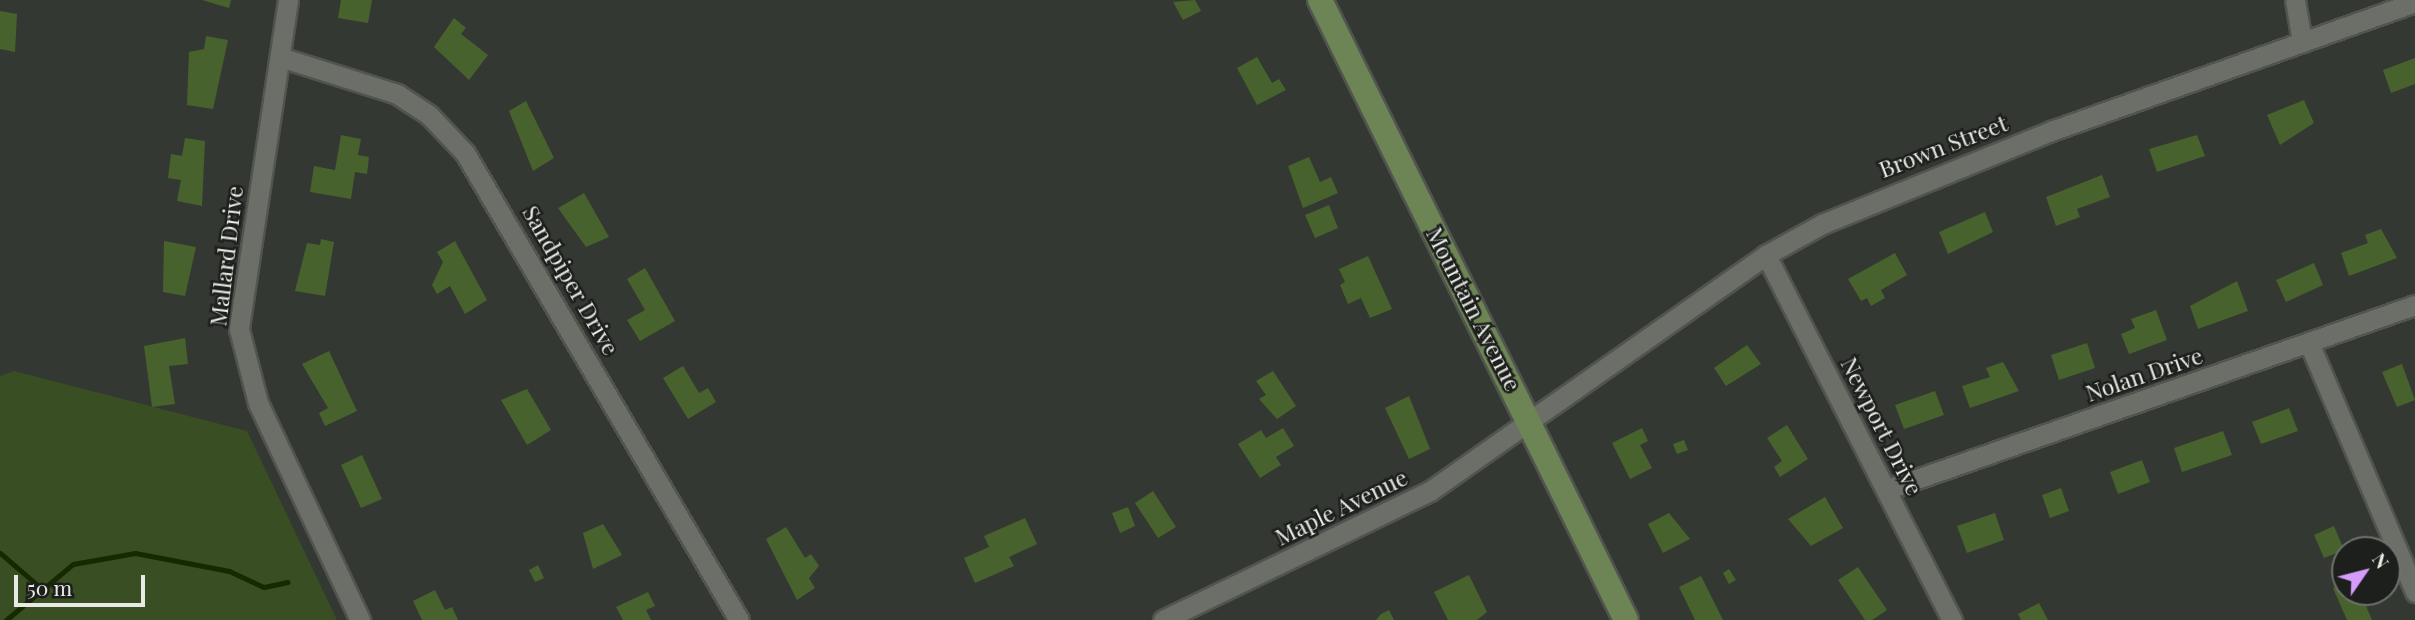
<!DOCTYPE html>
<style>
body{margin:0}
#map{position:relative;width:2415px;height:620px;overflow:hidden;background:#343832;font-family:"Playfair Display",serif}
div>[style]{position:absolute}
.green>*{inset:0;background:#394e23}
.stream>*{height:5px;margin:-2.5px;padding:0 2.5px;transform-origin:2.5px;border-radius:2.5px;background:#172901}
.building>*{inset:0;background:#48622d}
.roads{filter:drop-shadow(2px 0 #51544f) drop-shadow(-2px 0 #51544f) drop-shadow(0 2px #51544f) drop-shadow(0 -2px #51544f)}
.minor>*{height:19px;margin:-9.5px;padding:0 9.5px;transform-origin:9.5px;border-radius:9.5px;background:#6b6f68}
.major>*{height:24px;margin:-12px;padding:0 12px;transform-origin:12px;border-radius:12px;background:#6d8554}
span{translate:-50% -50%;white-space:nowrap;text-align:center;line-height:1.15;-webkit-text-stroke:5px #1d1f1c;paint-order:stroke}
.street-label{font-size:23px;color:#e8eae6}
.north{position:absolute;left:2331px;top:536px;width:70px;height:70px;box-sizing:border-box;background:#1d1f1c;border:2px solid #6e706d;border-radius:50%;rotate:55deg;font-size:19px;font-weight:700;line-height:28px;text-align:center;color:#e8eae6}
.north::after{content:'';display:block;margin:auto;width:24px;height:32px;background:#d49cfb;clip-path:polygon(50% 0,100% 100%,50% 72%,0 100%)}
.scale{position:absolute;left:14px;top:575px;width:131px;height:32px;box-sizing:border-box;border:4px solid #e8eae6;border-top:0;padding-left:9px;font-size:21px;line-height:24px;white-space:nowrap;color:#e8eae6;-webkit-text-stroke:5px #1d1f1c;paint-order:stroke}
</style>
<div id="map">
<div class="green">
<div style="clip-path:polygon(14px 371px,247px 431px,337px 620px,0 620px,0 376px)"></div>
</div>
<div class="stream">
<div style="left:0;top:553px;width:55px;rotate:40.6deg"></div>
<div style="left:6px;top:620px;width:87px;rotate:-39.9deg"></div>
<div style="left:73px;top:564px;width:63px;rotate:-10.1deg"></div>
<div style="left:135px;top:553px;width:96px;rotate:10.8deg"></div>
<div style="left:229px;top:571px;width:38px;rotate:25deg"></div>
<div style="left:264px;top:587px;width:24px;rotate:-12deg"></div>
</div>
<div class="building">
<div style="clip-path:polygon(202px 0,231px 0,229px 8px)"></div>
<div style="clip-path:polygon(341px 0,372px 0,368px 23px,338px 18px)"></div>
<div style="clip-path:polygon(1195px 0,1201px 11px,1183px 20px,1173px 2px)"></div>
<div style="clip-path:polygon(0 11px,17px 14px,15px 52px,0 49px)"></div>
<div style="clip-path:polygon(454px 18px,466px 28px,461px 34px,488px 55px,469px 80px,434px 47px)"></div>
<div style="clip-path:polygon(206px 36px,228px 40px,213px 109px,187px 105px,189px 52px,204px 49px)"></div>
<div style="clip-path:polygon(1257px 57px,1272px 83px,1279px 79px,1286px 90px,1257px 105px,1237px 68px)"></div>
<div style="clip-path:polygon(2415px 58px,2415px 84px,2391px 93px,2383px 70px)"></div>
<div style="clip-path:polygon(2304px 100px,2314px 123px,2280px 145px,2267px 115px)"></div>
<div style="clip-path:polygon(526px 101px,554px 158px,533px 171px,509px 111px)"></div>
<div style="clip-path:polygon(341px 135px,361px 139px,358px 155px,369px 157px,367px 174px,355px 172px,351px 199px,310px 192px,314px 166px,335px 170px)"></div>
<div style="clip-path:polygon(2197px 135px,2205px 156px,2157px 172px,2149px 149px)"></div>
<div style="clip-path:polygon(185px 138px,205px 141px,202px 206px,177px 201px,181px 180px,168px 178px,171px 154px,182px 156px)"></div>
<div style="clip-path:polygon(1309px 157px,1320px 182px,1331px 177px,1338px 193px,1303px 208px,1288px 166px)"></div>
<div style="clip-path:polygon(2102px 175px,2110px 197px,2077px 209px,2080px 217px,2056px 226px,2046px 197px)"></div>
<div style="clip-path:polygon(584px 193px,609px 237px,586px 247px,558px 208px)"></div>
<div style="clip-path:polygon(1329px 205px,1338px 228px,1315px 238px,1305px 215px)"></div>
<div style="clip-path:polygon(1985px 212px,1993px 232px,1948px 254px,1939px 232px)"></div>
<div style="clip-path:polygon(2381px 229px,2397px 258px,2349px 276px,2341px 253px,2368px 243px,2365px 235px)"></div>
<div style="clip-path:polygon(321px 239px,334px 242px,325px 296px,295px 291px,307px 243px,320px 245px)"></div>
<div style="clip-path:polygon(164px 241px,196px 247px,185px 296px,163px 292px)"></div>
<div style="clip-path:polygon(455px 241px,487px 300px,465px 314px,450px 286px,437px 294px,432px 285px,443px 262px,437px 252px)"></div>
<div style="clip-path:polygon(1895px 253px,1907px 275px,1881px 290px,1885px 298px,1871px 306px,1867px 298px,1861px 301px,1848px 279px)"></div>
<div style="clip-path:polygon(1368px 256px,1392px 309px,1370px 318px,1361px 298px,1348px 304px,1340px 285px,1345px 282px,1339px 269px)"></div>
<div style="clip-path:polygon(2314px 263px,2323px 285px,2286px 302px,2276px 280px)"></div>
<div style="clip-path:polygon(645px 268px,675px 321px,640px 341px,627px 320px,645px 310px,627px 279px)"></div>
<div style="clip-path:polygon(2237px 281px,2248px 311px,2198px 329px,2190px 306px)"></div>
<div style="clip-path:polygon(2156px 310px,2167px 340px,2129px 354px,2121px 334px,2135px 328px,2131px 319px)"></div>
<div style="clip-path:polygon(185px 338px,188px 364px,169px 366px,175px 404px,152px 407px,144px 346px)"></div>
<div style="clip-path:polygon(2087px 343px,2095px 368px,2059px 380px,2051px 355px)"></div>
<div style="clip-path:polygon(1747px 345px,1761px 364px,1726px 386px,1714px 368px)"></div>
<div style="clip-path:polygon(329px 351px,357px 411px,325px 426px,319px 413px,328px 408px,302px 364px)"></div>
<div style="clip-path:polygon(2003px 362px,2019px 391px,1970px 408px,1962px 386px,1990px 377px,1986px 368px)"></div>
<div style="clip-path:polygon(2402px 364px,2415px 400px,2397px 407px,2382px 372px)"></div>
<div style="clip-path:polygon(683px 366px,699px 393px,708px 388px,716px 402px,688px 419px,663px 378px)"></div>
<div style="clip-path:polygon(1273px 371px,1296px 406px,1277px 419px,1259px 399px,1266px 395px,1256px 381px)"></div>
<div style="clip-path:polygon(527px 389px,551px 430px,527px 445px,501px 400px)"></div>
<div style="clip-path:polygon(1935px 391px,1944px 415px,1904px 429px,1895px 405px)"></div>
<div style="clip-path:polygon(1409px 396px,1430px 449px,1409px 459px,1385px 408px)"></div>
<div style="clip-path:polygon(2289px 408px,2298px 431px,2261px 444px,2252px 422px)"></div>
<div style="clip-path:polygon(1787px 425px,1808px 459px,1780px 477px,1774px 467px,1782px 461px,1767px 438px)"></div>
<div style="clip-path:polygon(1283px 428px,1294px 446px,1276px 457px,1281px 465px,1260px 478px,1238px 444px,1261px 430px,1266px 438px)"></div>
<div style="clip-path:polygon(1642px 428px,1648px 441px,1640px 445px,1652px 468px,1630px 479px,1612px 443px)"></div>
<div style="clip-path:polygon(2223px 431px,2232px 455px,2182px 472px,2174px 448px)"></div>
<div style="clip-path:polygon(1684px 440px,1688px 450px,1677px 454px,1673px 444px)"></div>
<div style="clip-path:polygon(362px 455px,382px 499px,361px 508px,341px 465px)"></div>
<div style="clip-path:polygon(2142px 460px,2150px 482px,2118px 494px,2110px 472px)"></div>
<div style="clip-path:polygon(2061px 488px,2069px 511px,2050px 518px,2042px 495px)"></div>
<div style="clip-path:polygon(1153px 491px,1176px 527px,1158px 538px,1135px 503px)"></div>
<div style="clip-path:polygon(1825px 497px,1843px 528px,1811px 546px,1788px 519px)"></div>
<div style="clip-path:polygon(1128px 507px,1135px 526px,1120px 533px,1112px 513px)"></div>
<div style="clip-path:polygon(1669px 513px,1690px 539px,1663px 553px,1648px 524px)"></div>
<div style="clip-path:polygon(1995px 513px,2004px 540px,1967px 553px,1957px 526px)"></div>
<div style="clip-path:polygon(1025px 518px,1037px 544px,1009px 557px,1014px 566px,975px 583px,964px 558px,989px 547px,984px 536px)"></div>
<div style="clip-path:polygon(603px 524px,622px 555px,593px 569px,583px 533px)"></div>
<div style="clip-path:polygon(2334px 526px,2344px 550px,2324px 558px,2314px 535px)"></div>
<div style="clip-path:polygon(786px 527px,805px 558px,811px 554px,819px 566px,809px 578px,815px 588px,797px 600px,766px 539px)"></div>
<div style="clip-path:polygon(538px 565px,544px 578px,535px 582px,529px 570px)"></div>
<div style="clip-path:polygon(1858px 567px,1887px 610px,1872px 620px,1865px 620px,1838px 580px)"></div>
<div style="clip-path:polygon(1729px 569px,1736px 580px,1729px 584px,1723px 573px)"></div>
<div style="clip-path:polygon(1469px 575px,1487px 612px,1477px 620px,1448px 620px,1434px 592px)"></div>
<div style="clip-path:polygon(1701px 576px,1723px 620px,1695px 620px,1679px 587px)"></div>
<div style="clip-path:polygon(2345px 583px,2345px 592px,2360px 592px,2372px 620px,2347px 620px,2333px 588px)"></div>
<div style="clip-path:polygon(435px 590px,445px 610px,452px 607px,458px 620px,422px 620px,413px 601px)"></div>
<div style="clip-path:polygon(648px 592px,655px 606px,646px 610px,651px 620px,623px 620px,616px 607px)"></div>
<div style="clip-path:polygon(2039px 603px,2048px 620px,2021px 620px,2018px 614px)"></div>
<div style="clip-path:polygon(1389px 610px,1394px 620px,1376px 620px,1381px 614px)"></div>
</div>
<div class="roads">
<div class="minor">
<div style="left:288px;top:0;width:333px;rotate:98.5deg"></div>
<div style="left:239px;top:329px;width:76px;rotate:75.6deg"></div>
<div style="left:258px;top:403px;width:240px;rotate:64.8deg"></div>
<div style="left:2295px;top:0;width:43px;rotate:80.5deg"></div>
<div style="left:280px;top:57px;width:123px;rotate:17.5deg"></div>
<div style="left:397px;top:94px;width:38px;rotate:33deg"></div>
<div style="left:429px;top:115px;width:52px;rotate:46.5deg"></div>
<div style="left:465px;top:153px;width:541px;rotate:59.6deg"></div>
<div style="left:1766px;top:255px;width:410px;rotate:63deg"></div>
<div style="left:2309px;top:343px;width:271px;rotate:66.9deg"></div>
<div style="left:1888px;top:489px;width:558px;rotate:-19.25deg"></div>
<div style="left:1163px;top:620px;width:297px;rotate:-25.8deg"></div>
<div style="left:1430px;top:491px;width:411px;rotate:-35.1deg"></div>
<div style="left:1766px;top:255px;width:64px;rotate:-29deg"></div>
<div style="left:1822px;top:224px;width:247px;rotate:-22.1deg"></div>
<div style="left:2051px;top:131px;width:386px;rotate:-19.5deg"></div>
</div>
<div class="major">
<div style="left:1320px;top:0;width:691px;rotate:63.73deg"></div>
</div>
</div>
<div class="street-label">
<span style="left:1943px;top:146px;rotate:-21deg">Brown Street</span>
<span style="left:226px;top:256px;rotate:-83deg">Mallard Drive</span>
<span style="left:571px;top:280px;rotate:60deg">Sandpiper Drive</span>
<span style="left:1474px;top:309px;rotate:63deg">Mountain Avenue</span>
<span style="left:2144px;top:374px;rotate:-19deg">Nolan Drive</span>
<span style="left:1882px;top:426px;rotate:63deg">Newport Drive</span>
<span style="left:1341px;top:507px;rotate:-26deg">Maple Avenue</span>
</div>
<div class="north">N</div>
<div class="scale">50 m</div>
</div>
